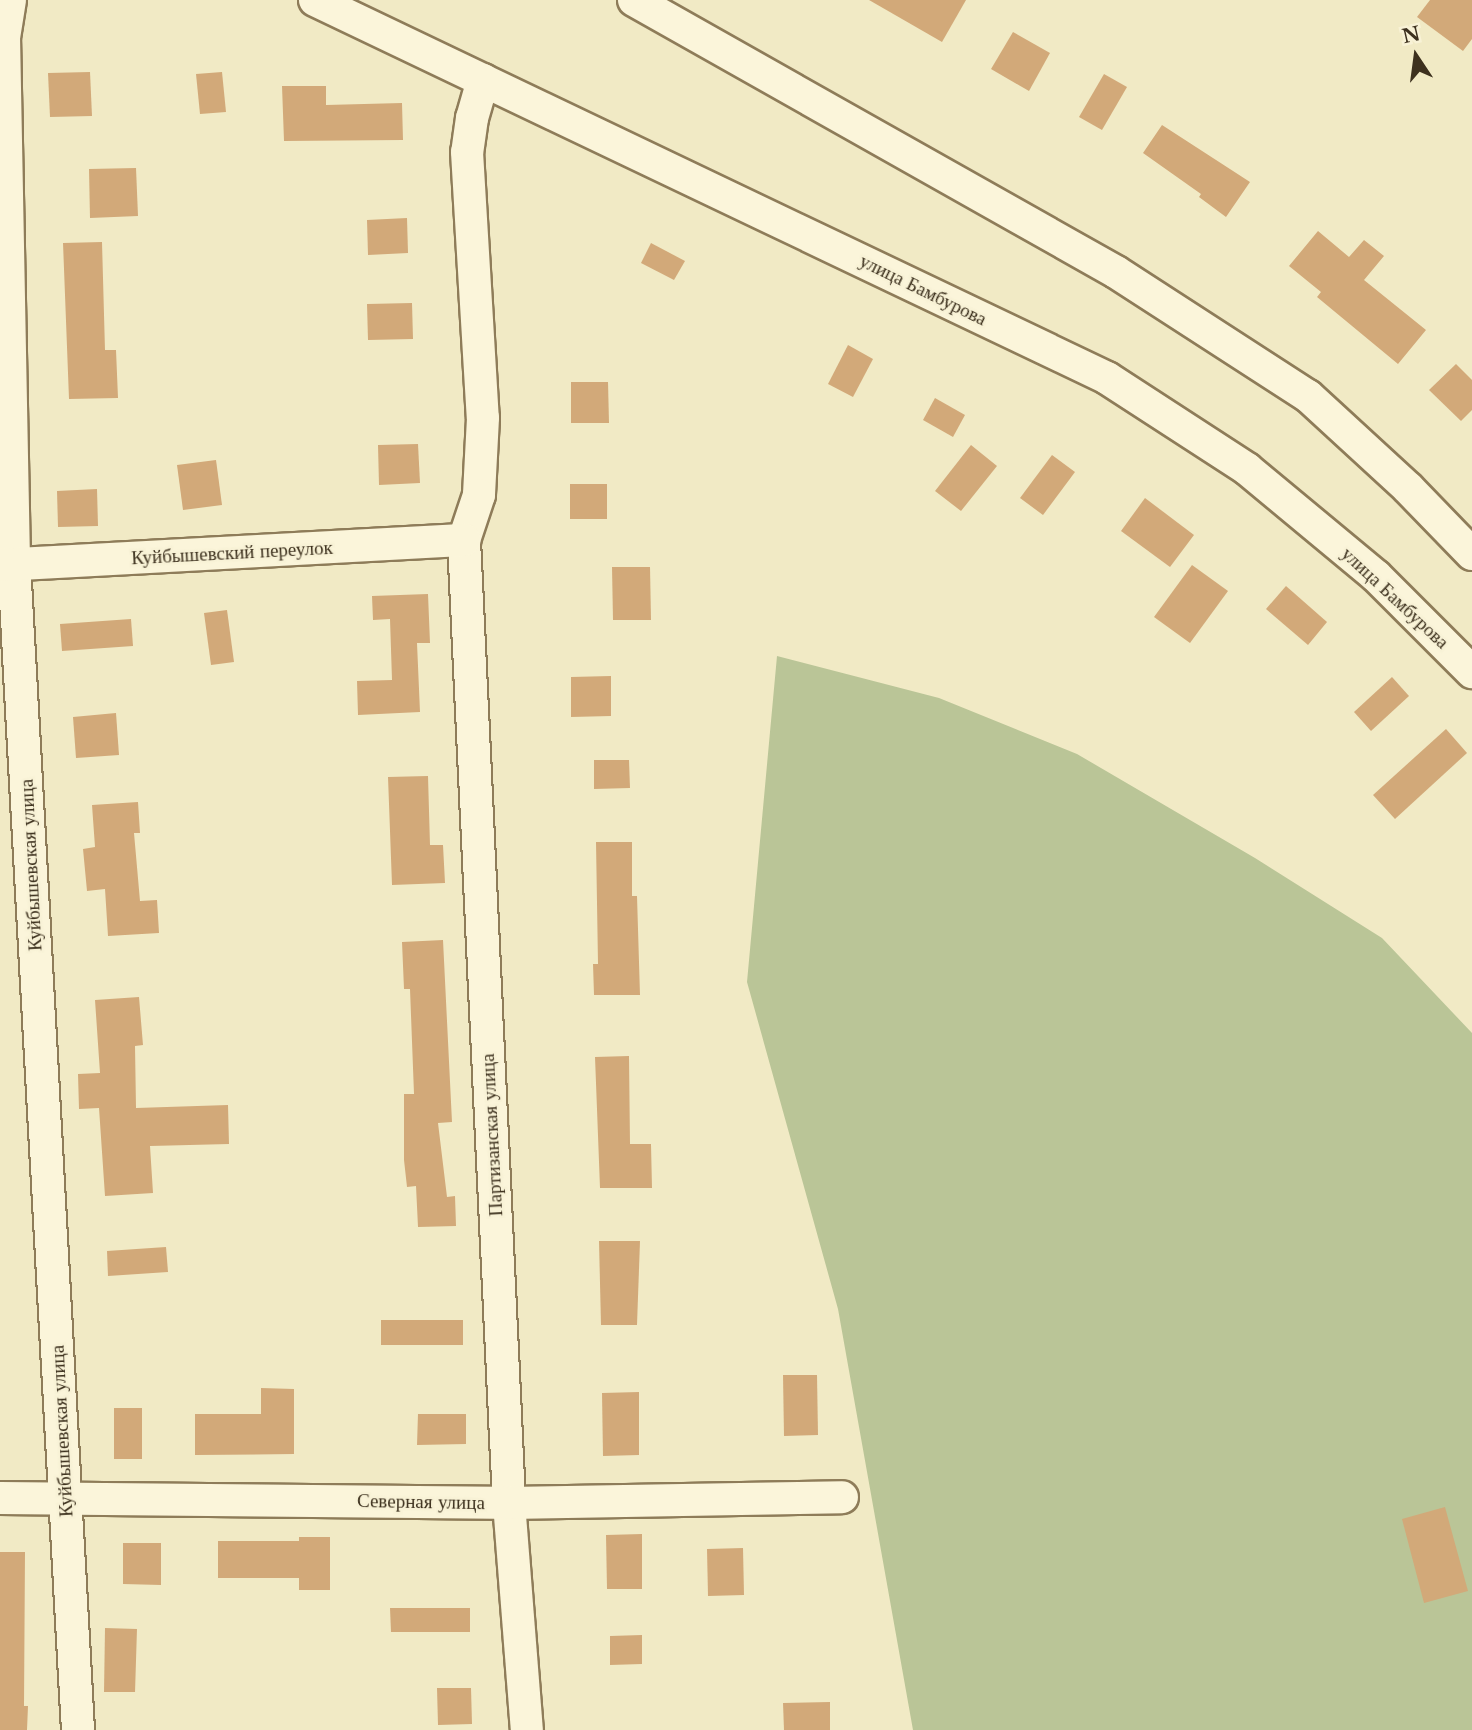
<!DOCTYPE html>
<meta charset="utf-8">
<style>
body{margin:0}
#map{position:relative;width:1472px;height:1730px;overflow:hidden;background:#f1eac5;font-family:"Libre Baskerville",serif}
div>[style]{position:absolute}
.cemetery>*{inset:0;background:#bac597}
.building>*{inset:0;background:#d2a979}
.roads{filter:drop-shadow(2px 0 #8e7c59) drop-shadow(-2px 0 #8e7c59) drop-shadow(0 2px #8e7c59) drop-shadow(0 -2px #8e7c59)}
.street>*{height:32px;margin:-16px;padding:0 16px;transform-origin:16px;border-radius:16px;background:#fbf5da}
span{translate:-50% -50%;white-space:nowrap;text-align:center;line-height:1.15;-webkit-text-stroke:5px #f8f2d6;paint-order:stroke}
.street-label{font-size:19px;color:#3d311e}
.north{position:absolute;left:1381px;top:21px;width:70px;height:70px;-webkit-text-stroke:5px #f8f2d6;paint-order:stroke;rotate:347deg;font-size:19px;font-weight:700;line-height:28px;text-align:center;color:#3d311e}
.north::after{content:'';display:block;margin:auto;width:24px;height:32px;background:#3d311e;clip-path:polygon(50% 0,100% 100%,50% 72%,0 100%)}
</style>
<div id="map">
<div class="cemetery">
<div style="clip-path:polygon(777px 656px,939px 698px,1077px 754px,1255px 858px,1382px 938px,1472px 1033px,1472px 1730px,913px 1730px,838px 1309px,747px 982px)"></div>
</div>
<div class="building">
<div style="clip-path:polygon(869px 0,966px 0,942px 42px)"></div>
<div style="clip-path:polygon(1430px 0,1472px 0,1472px 39px,1463px 51px,1417px 17px)"></div>
<div style="clip-path:polygon(1013px 32px,1050px 53px,1029px 91px,991px 69px)"></div>
<div style="clip-path:polygon(90px 72px,92px 116px,50px 117px,48px 73px)"></div>
<div style="clip-path:polygon(222px 72px,226px 112px,200px 114px,196px 74px)"></div>
<div style="clip-path:polygon(1104px 74px,1127px 87px,1102px 130px,1079px 117px)"></div>
<div style="clip-path:polygon(282px 86px,326px 86px,326px 105px,402px 103px,403px 140px,284px 141px)"></div>
<div style="clip-path:polygon(1162px 125px,1250px 182px,1226px 217px,1199px 197px,1201px 194px,1143px 153px)"></div>
<div style="clip-path:polygon(136px 168px,138px 216px,90px 218px,89px 169px)"></div>
<div style="clip-path:polygon(407px 218px,408px 253px,368px 255px,367px 220px)"></div>
<div style="clip-path:polygon(1318px 231px,1349px 257px,1364px 240px,1384px 256px,1364px 280px,1426px 330px,1398px 364px,1317px 297px,1321px 292px,1289px 266px)"></div>
<div style="clip-path:polygon(102px 242px,105px 350px,116px 350px,118px 398px,69px 399px,63px 243px)"></div>
<div style="clip-path:polygon(651px 243px,685px 261px,674px 280px,641px 263px)"></div>
<div style="clip-path:polygon(412px 303px,413px 339px,368px 340px,367px 304px)"></div>
<div style="clip-path:polygon(848px 345px,873px 359px,853px 397px,828px 384px)"></div>
<div style="clip-path:polygon(1456px 364px,1472px 380px,1472px 410px,1461px 421px,1429px 390px)"></div>
<div style="clip-path:polygon(571px 382px,608px 382px,609px 423px,571px 423px)"></div>
<div style="clip-path:polygon(935px 398px,965px 415px,953px 437px,923px 420px)"></div>
<div style="clip-path:polygon(418px 444px,420px 483px,379px 485px,378px 445px)"></div>
<div style="clip-path:polygon(971px 445px,997px 466px,961px 511px,935px 491px)"></div>
<div style="clip-path:polygon(1052px 455px,1075px 472px,1043px 515px,1020px 498px)"></div>
<div style="clip-path:polygon(216px 460px,222px 505px,183px 510px,177px 465px)"></div>
<div style="clip-path:polygon(570px 484px,607px 484px,607px 519px,570px 519px)"></div>
<div style="clip-path:polygon(97px 489px,98px 526px,58px 527px,57px 491px)"></div>
<div style="clip-path:polygon(1145px 498px,1194px 535px,1170px 567px,1121px 531px)"></div>
<div style="clip-path:polygon(1192px 565px,1228px 591px,1190px 643px,1154px 617px)"></div>
<div style="clip-path:polygon(612px 567px,650px 567px,651px 620px,613px 620px)"></div>
<div style="clip-path:polygon(1286px 586px,1327px 622px,1308px 645px,1266px 609px)"></div>
<div style="clip-path:polygon(428px 594px,430px 643px,417px 643px,420px 712px,358px 715px,357px 681px,392px 680px,390px 619px,373px 620px,372px 596px)"></div>
<div style="clip-path:polygon(227px 610px,234px 662px,211px 665px,204px 613px)"></div>
<div style="clip-path:polygon(131px 619px,133px 646px,62px 651px,60px 624px)"></div>
<div style="clip-path:polygon(611px 676px,611px 716px,571px 717px,571px 677px)"></div>
<div style="clip-path:polygon(1392px 677px,1409px 696px,1371px 731px,1354px 712px)"></div>
<div style="clip-path:polygon(116px 713px,119px 755px,76px 758px,73px 717px)"></div>
<div style="clip-path:polygon(1446px 729px,1467px 753px,1395px 819px,1373px 795px)"></div>
<div style="clip-path:polygon(594px 760px,629px 760px,630px 788px,594px 789px)"></div>
<div style="clip-path:polygon(428px 776px,430px 845px,443px 845px,445px 883px,392px 885px,388px 777px)"></div>
<div style="clip-path:polygon(138px 802px,140px 833px,134px 833px,140px 901px,157px 900px,159px 933px,108px 936px,105px 889px,87px 891px,83px 849px,95px 847px,92px 805px)"></div>
<div style="clip-path:polygon(596px 842px,632px 842px,632px 896px,637px 896px,640px 995px,594px 995px,593px 964px,598px 964px)"></div>
<div style="clip-path:polygon(443px 940px,452px 1122px,438px 1123px,447px 1197px,455px 1196px,456px 1226px,418px 1227px,416px 1186px,407px 1187px,404px 1160px,404px 1094px,414px 1094px,410px 989px,404px 989px,402px 942px)"></div>
<div style="clip-path:polygon(139px 997px,143px 1045px,135px 1046px,136px 1108px,228px 1105px,229px 1144px,150px 1146px,153px 1193px,105px 1196px,99px 1108px,79px 1109px,78px 1074px,100px 1073px,95px 1000px)"></div>
<div style="clip-path:polygon(629px 1056px,630px 1144px,651px 1144px,652px 1188px,600px 1188px,595px 1057px)"></div>
<div style="clip-path:polygon(599px 1241px,640px 1241px,637px 1325px,601px 1325px)"></div>
<div style="clip-path:polygon(166px 1247px,168px 1272px,108px 1276px,107px 1251px)"></div>
<div style="clip-path:polygon(381px 1320px,463px 1320px,463px 1345px,381px 1345px)"></div>
<div style="clip-path:polygon(783px 1375px,817px 1375px,818px 1435px,784px 1436px)"></div>
<div style="clip-path:polygon(261px 1388px,294px 1389px,294px 1454px,195px 1455px,195px 1414px,261px 1414px)"></div>
<div style="clip-path:polygon(639px 1392px,639px 1455px,603px 1456px,602px 1393px)"></div>
<div style="clip-path:polygon(114px 1408px,142px 1408px,142px 1459px,114px 1459px)"></div>
<div style="clip-path:polygon(418px 1414px,466px 1414px,466px 1444px,417px 1445px)"></div>
<div style="clip-path:polygon(1445px 1507px,1468px 1591px,1424px 1603px,1402px 1519px)"></div>
<div style="clip-path:polygon(642px 1534px,642px 1589px,607px 1589px,606px 1535px)"></div>
<div style="clip-path:polygon(299px 1537px,330px 1537px,330px 1590px,299px 1590px,299px 1578px,218px 1578px,218px 1541px,299px 1541px)"></div>
<div style="clip-path:polygon(123px 1543px,161px 1543px,161px 1585px,123px 1584px)"></div>
<div style="clip-path:polygon(743px 1548px,744px 1595px,708px 1596px,707px 1549px)"></div>
<div style="clip-path:polygon(0 1552px,25px 1552px,24px 1706px,28px 1706px,27px 1730px,0 1730px)"></div>
<div style="clip-path:polygon(390px 1608px,470px 1608px,470px 1632px,391px 1632px)"></div>
<div style="clip-path:polygon(105px 1628px,137px 1629px,135px 1692px,104px 1692px)"></div>
<div style="clip-path:polygon(642px 1635px,642px 1664px,610px 1665px,610px 1636px)"></div>
<div style="clip-path:polygon(437px 1688px,471px 1688px,472px 1724px,438px 1725px)"></div>
<div style="clip-path:polygon(830px 1702px,830px 1730px,784px 1730px,783px 1703px)"></div>
</div>
<div class="roads">
<div class="street">
<div style="left:10px;top:0;width:36px;rotate:99deg"></div>
<div style="left:4px;top:36px;width:528px;rotate:88.91deg"></div>
<div style="left:14px;top:564px;width:1168px;rotate:86.86deg"></div>
<div style="left:315px;top:0;width:878px;rotate:25.51deg"></div>
<div style="left:1107px;top:378px;width:167px;rotate:33deg"></div>
<div style="left:1247px;top:469px;width:168px;rotate:39.7deg"></div>
<div style="left:1376px;top:576px;width:136px;rotate:45deg"></div>
<div style="left:634px;top:0;width:553px;rotate:29.44deg"></div>
<div style="left:1116px;top:272px;width:229px;rotate:32.9deg"></div>
<div style="left:1308px;top:396px;width:136px;rotate:42.6deg"></div>
<div style="left:1408px;top:488px;width:92px;rotate:45.9deg"></div>
<div style="left:483px;top:80px;width:40px;rotate:106deg"></div>
<div style="left:472px;top:118px;width:34px;rotate:98deg"></div>
<div style="left:467px;top:152px;width:266px;rotate:86.6deg"></div>
<div style="left:483px;top:418px;width:77px;rotate:93deg"></div>
<div style="left:479px;top:495px;width:47px;rotate:108.4deg"></div>
<div style="left:464px;top:540px;width:964px;rotate:87.32deg"></div>
<div style="left:509px;top:1503px;width:228px;rotate:85.5deg"></div>
<div style="left:0;top:565px;width:465px;rotate:-3.1deg"></div>
<div style="left:0;top:1498px;width:509px;rotate:0.56deg"></div>
<div style="left:509px;top:1503px;width:333px;rotate:-1deg"></div>
</div>
</div>
<div class="street-label">
<span style="left:923px;top:290px;rotate:26deg">улица Бамбурова</span>
<span style="left:232px;top:553px;rotate:-3deg">Куйбышевский переулок</span>
<span style="left:1395px;top:598px;rotate:43deg">улица Бамбурова</span>
<span style="left:31px;top:865px;rotate:-93deg">Куйбышевская улица</span>
<span style="left:492px;top:1135px;rotate:-93deg">Партизанская улица</span>
<span style="left:62px;top:1431px;rotate:-93deg">Куйбышевская улица</span>
<span style="left:421px;top:1502px;rotate:1deg">Северная улица</span>
</div>
<div class="north">N</div>
</div>
